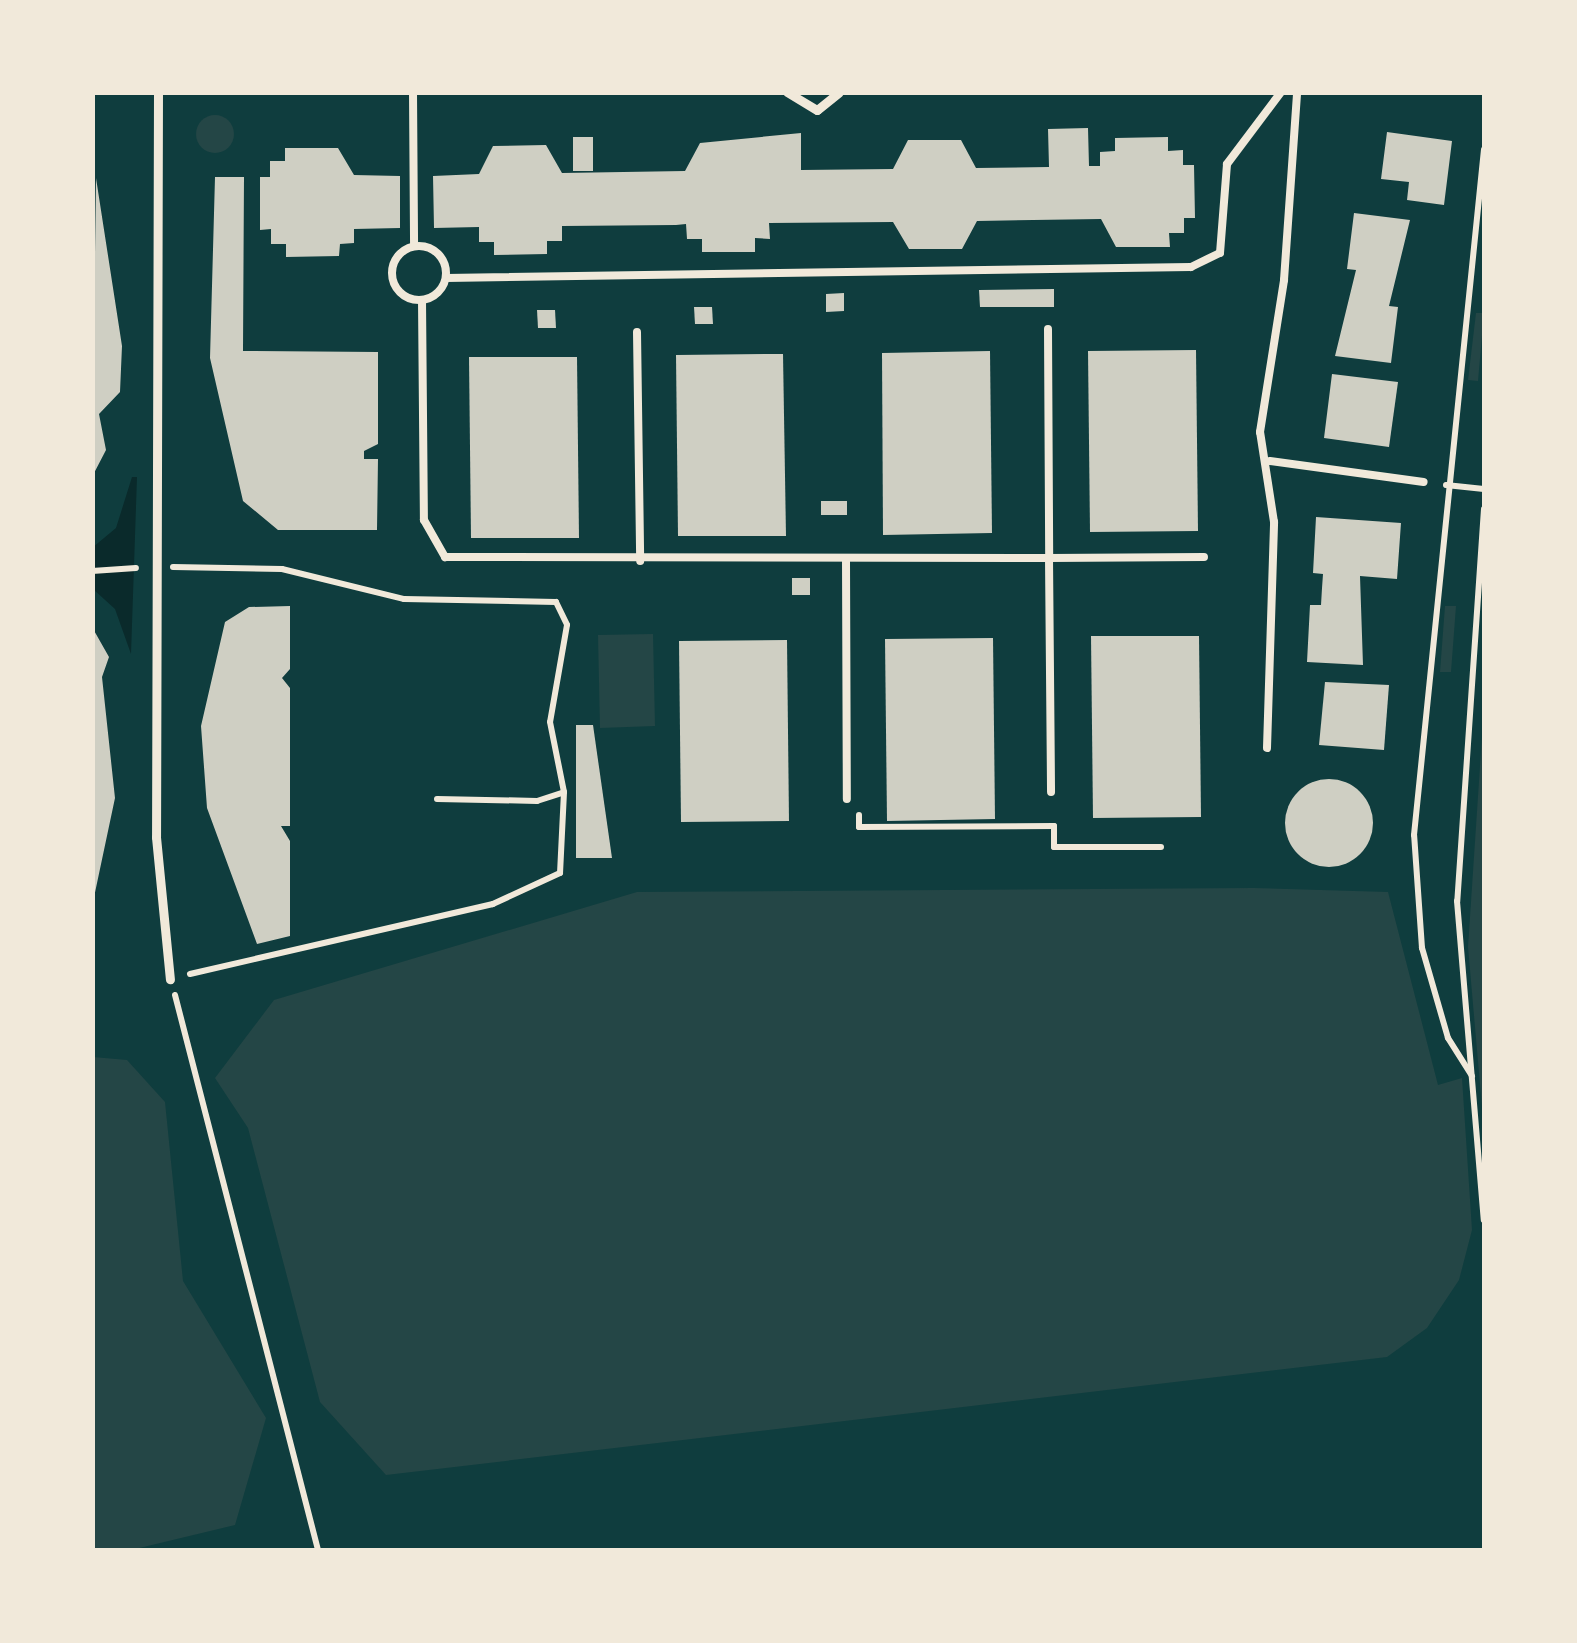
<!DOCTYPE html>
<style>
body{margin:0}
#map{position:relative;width:1577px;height:1643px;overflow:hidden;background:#0f3d3e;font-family:"Archivo Narrow",sans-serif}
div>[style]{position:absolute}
.green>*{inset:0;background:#244646}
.round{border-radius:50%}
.water>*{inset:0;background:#0a2a2b}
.building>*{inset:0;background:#cfcfc3}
.path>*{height:6px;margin:-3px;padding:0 3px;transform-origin:3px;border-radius:3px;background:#f1e9da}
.service>*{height:8px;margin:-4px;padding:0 4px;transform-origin:4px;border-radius:4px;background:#f1e9da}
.service>.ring{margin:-4px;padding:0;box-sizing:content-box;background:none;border:8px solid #f1e9da;border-radius:50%}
.pedestrian>*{height:9px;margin:-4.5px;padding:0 4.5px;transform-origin:4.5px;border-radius:4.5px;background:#f1e9da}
span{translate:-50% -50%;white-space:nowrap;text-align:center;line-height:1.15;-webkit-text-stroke:8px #f1e9da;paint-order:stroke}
.frame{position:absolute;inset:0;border:95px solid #f1e9da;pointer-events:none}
</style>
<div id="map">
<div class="green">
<div class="round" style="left:196px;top:115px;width:38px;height:38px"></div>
<div style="clip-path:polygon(1476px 313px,1484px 313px,1478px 381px,1468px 380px)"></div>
<div style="clip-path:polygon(1445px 606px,1456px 606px,1451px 672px,1440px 672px)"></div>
<div style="clip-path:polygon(653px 634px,655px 726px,600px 728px,598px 635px)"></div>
<div style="clip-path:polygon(1484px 706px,1484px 1130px,1468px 947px)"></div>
<div style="clip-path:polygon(1254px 888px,1388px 892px,1438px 1085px,1462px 1078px,1472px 1230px,1459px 1280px,1427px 1328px,1387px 1357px,386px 1475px,320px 1402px,248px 1128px,215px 1078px,274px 1000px,637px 892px)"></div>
<div style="clip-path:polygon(93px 1057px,127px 1060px,165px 1102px,183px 1281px,266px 1418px,235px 1525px,131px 1550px,93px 1550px)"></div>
</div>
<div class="water">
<div style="clip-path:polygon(132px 477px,137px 477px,131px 654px,115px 609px,93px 589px,92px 548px,116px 528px)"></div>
</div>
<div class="building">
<div style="clip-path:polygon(1088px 128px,1089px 166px,1100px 166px,1100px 152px,1115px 151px,1115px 138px,1168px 137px,1168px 151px,1183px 150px,1183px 165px,1194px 165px,1195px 218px,1184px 218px,1184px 233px,1169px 233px,1170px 247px,1116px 247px,1101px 219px,977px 221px,962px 249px,909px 249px,893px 222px,769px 223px,770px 239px,755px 238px,755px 252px,702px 252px,702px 239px,687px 239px,686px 224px,676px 225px,562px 226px,562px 241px,547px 241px,547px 254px,494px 255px,494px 242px,479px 242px,479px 227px,434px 228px,433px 176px,479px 174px,493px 146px,546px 145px,562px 173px,685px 171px,700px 143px,801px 133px,801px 170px,893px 169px,908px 140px,961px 140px,976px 168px,1049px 167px,1048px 129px)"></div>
<div style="clip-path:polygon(1387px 132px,1452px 141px,1444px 205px,1407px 200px,1409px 182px,1381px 179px)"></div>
<div style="clip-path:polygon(573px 137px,593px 137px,593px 171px,573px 171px)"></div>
<div style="clip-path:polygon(285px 148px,338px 148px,354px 175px,400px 176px,400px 228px,354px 229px,354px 243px,340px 244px,339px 256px,286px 257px,286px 244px,271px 244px,271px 229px,260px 230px,260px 177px,270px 177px,270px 161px,285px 161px)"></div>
<div style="clip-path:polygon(215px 177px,244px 177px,243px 351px,378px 352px,378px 444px,364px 451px,364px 459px,378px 459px,377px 530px,278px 530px,243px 501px,210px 358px)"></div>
<div style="clip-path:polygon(96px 178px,122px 346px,120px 392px,99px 414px,106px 450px,92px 477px)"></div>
<div style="clip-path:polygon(1354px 213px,1410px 220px,1389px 306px,1398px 307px,1391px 363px,1335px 356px,1356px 270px,1347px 269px)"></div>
<div style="clip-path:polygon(1054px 289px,1054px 307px,980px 307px,979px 290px)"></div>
<div style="clip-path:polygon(844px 293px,844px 311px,826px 312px,826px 294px)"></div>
<div style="clip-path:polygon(694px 307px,712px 307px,713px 324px,695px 324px)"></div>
<div style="clip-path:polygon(537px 310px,555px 310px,556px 328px,538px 328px)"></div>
<div style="clip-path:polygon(1196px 350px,1198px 531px,1090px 532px,1088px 351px)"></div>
<div style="clip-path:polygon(990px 351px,992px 533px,883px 535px,882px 353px)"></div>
<div style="clip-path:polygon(768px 354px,783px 354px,786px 536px,678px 536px,676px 355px)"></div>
<div style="clip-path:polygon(469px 357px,577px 357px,579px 538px,471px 538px)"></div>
<div style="clip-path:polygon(1332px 374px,1398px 382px,1389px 447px,1324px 438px)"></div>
<div style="clip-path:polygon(821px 501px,847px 501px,847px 515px,821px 515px)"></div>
<div style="clip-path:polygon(1316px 517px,1401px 523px,1397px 579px,1360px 576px,1363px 665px,1307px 662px,1310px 605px,1321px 605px,1322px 588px,1323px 574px,1313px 573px)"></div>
<div style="clip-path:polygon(792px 578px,810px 578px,810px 595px,792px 595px)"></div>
<div style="clip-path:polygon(290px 606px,290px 669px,282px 678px,290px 688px,290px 826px,281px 826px,290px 841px,290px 936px,257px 944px,207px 808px,201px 726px,225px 622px,249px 607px)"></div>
<div style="clip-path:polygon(92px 627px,109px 657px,102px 677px,115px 798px,93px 902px)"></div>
<div style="clip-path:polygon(1091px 636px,1199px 636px,1201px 817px,1093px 818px)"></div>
<div style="clip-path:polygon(993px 638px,995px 819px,887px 821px,885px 639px)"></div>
<div style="clip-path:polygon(787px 640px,789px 821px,681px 822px,679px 641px)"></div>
<div style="clip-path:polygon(1325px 682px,1389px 685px,1384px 750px,1319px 745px)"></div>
<div style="clip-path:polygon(576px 725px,593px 725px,612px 858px,576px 858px)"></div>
<div class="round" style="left:1285px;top:779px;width:88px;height:88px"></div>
</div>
<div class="path">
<div style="left:1446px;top:485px;width:38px;rotate:6deg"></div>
<div style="left:1484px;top:509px;width:393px;rotate:93.9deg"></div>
<div style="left:1457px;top:901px;width:320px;rotate:85.2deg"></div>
<div style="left:173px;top:567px;width:109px;rotate:1.1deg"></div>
<div style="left:282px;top:569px;width:126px;rotate:13.8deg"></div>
<div style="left:404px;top:599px;width:152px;rotate:1.1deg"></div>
<div style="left:556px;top:602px;width:25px;rotate:64deg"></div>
<div style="left:567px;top:625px;width:98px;rotate:99.9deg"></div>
<div style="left:550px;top:722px;width:71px;rotate:78.7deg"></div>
<div style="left:564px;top:792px;width:81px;rotate:92.8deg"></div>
<div style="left:560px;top:873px;width:74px;rotate:155.2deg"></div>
<div style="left:493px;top:904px;width:311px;rotate:167deg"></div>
<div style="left:92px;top:571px;width:44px;rotate:-3.9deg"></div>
<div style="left:437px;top:799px;width:100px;rotate:1.1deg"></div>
<div style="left:537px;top:801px;width:28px;rotate:-18deg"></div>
<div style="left:859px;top:815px;width:12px;rotate:90deg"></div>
<div style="left:859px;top:827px;width:195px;rotate:-0.3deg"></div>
<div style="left:1054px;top:826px;width:21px;rotate:90deg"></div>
<div style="left:1054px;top:847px;width:107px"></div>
<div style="left:175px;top:995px;width:573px;rotate:75.55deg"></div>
<div style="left:1472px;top:1076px;width:45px;rotate:-122.3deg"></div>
<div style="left:1448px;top:1038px;width:94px;rotate:-106.1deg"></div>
<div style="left:1422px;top:948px;width:113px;rotate:-94deg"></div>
<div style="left:1414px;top:835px;width:689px;rotate:-84.17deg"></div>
</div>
<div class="service">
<div style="left:413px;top:92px;width:154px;rotate:89.6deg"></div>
<div class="ring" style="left:392px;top:246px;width:46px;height:46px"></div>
<div style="left:446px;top:278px;width:745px;rotate:-0.85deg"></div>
<div style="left:1191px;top:267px;width:32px;rotate:-26deg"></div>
<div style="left:1220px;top:253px;width:89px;rotate:-85.5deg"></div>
<div style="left:1227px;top:164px;width:90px;rotate:-53.1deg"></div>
<div style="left:422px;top:300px;width:220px;rotate:89.5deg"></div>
<div style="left:424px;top:520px;width:43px;rotate:60.4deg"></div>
<div style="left:445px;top:557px;width:604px;rotate:0.09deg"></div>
<div style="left:1049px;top:558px;width:234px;rotate:89.5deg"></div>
<div style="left:1048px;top:329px;width:229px;rotate:89.7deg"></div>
<div style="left:1049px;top:558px;width:155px;rotate:-0.4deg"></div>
<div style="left:637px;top:332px;width:229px;rotate:89.2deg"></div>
<div style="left:1270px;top:461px;width:155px;rotate:7.8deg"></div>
<div style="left:846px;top:559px;width:240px;rotate:89.8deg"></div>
<div style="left:1267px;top:748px;width:226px;rotate:-88.2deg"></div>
<div style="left:1274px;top:522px;width:91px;rotate:-98.8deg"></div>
<div style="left:1260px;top:432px;width:154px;rotate:-81deg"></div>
<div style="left:1284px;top:280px;width:188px;rotate:-86deg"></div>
</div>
<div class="pedestrian">
<div style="left:158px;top:92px;width:745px;rotate:90.15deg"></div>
<div style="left:156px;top:837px;width:143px;rotate:84.4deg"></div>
<div style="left:787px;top:92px;width:35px;rotate:31deg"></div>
<div style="left:817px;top:110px;width:28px;rotate:-39deg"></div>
</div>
<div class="frame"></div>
</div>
